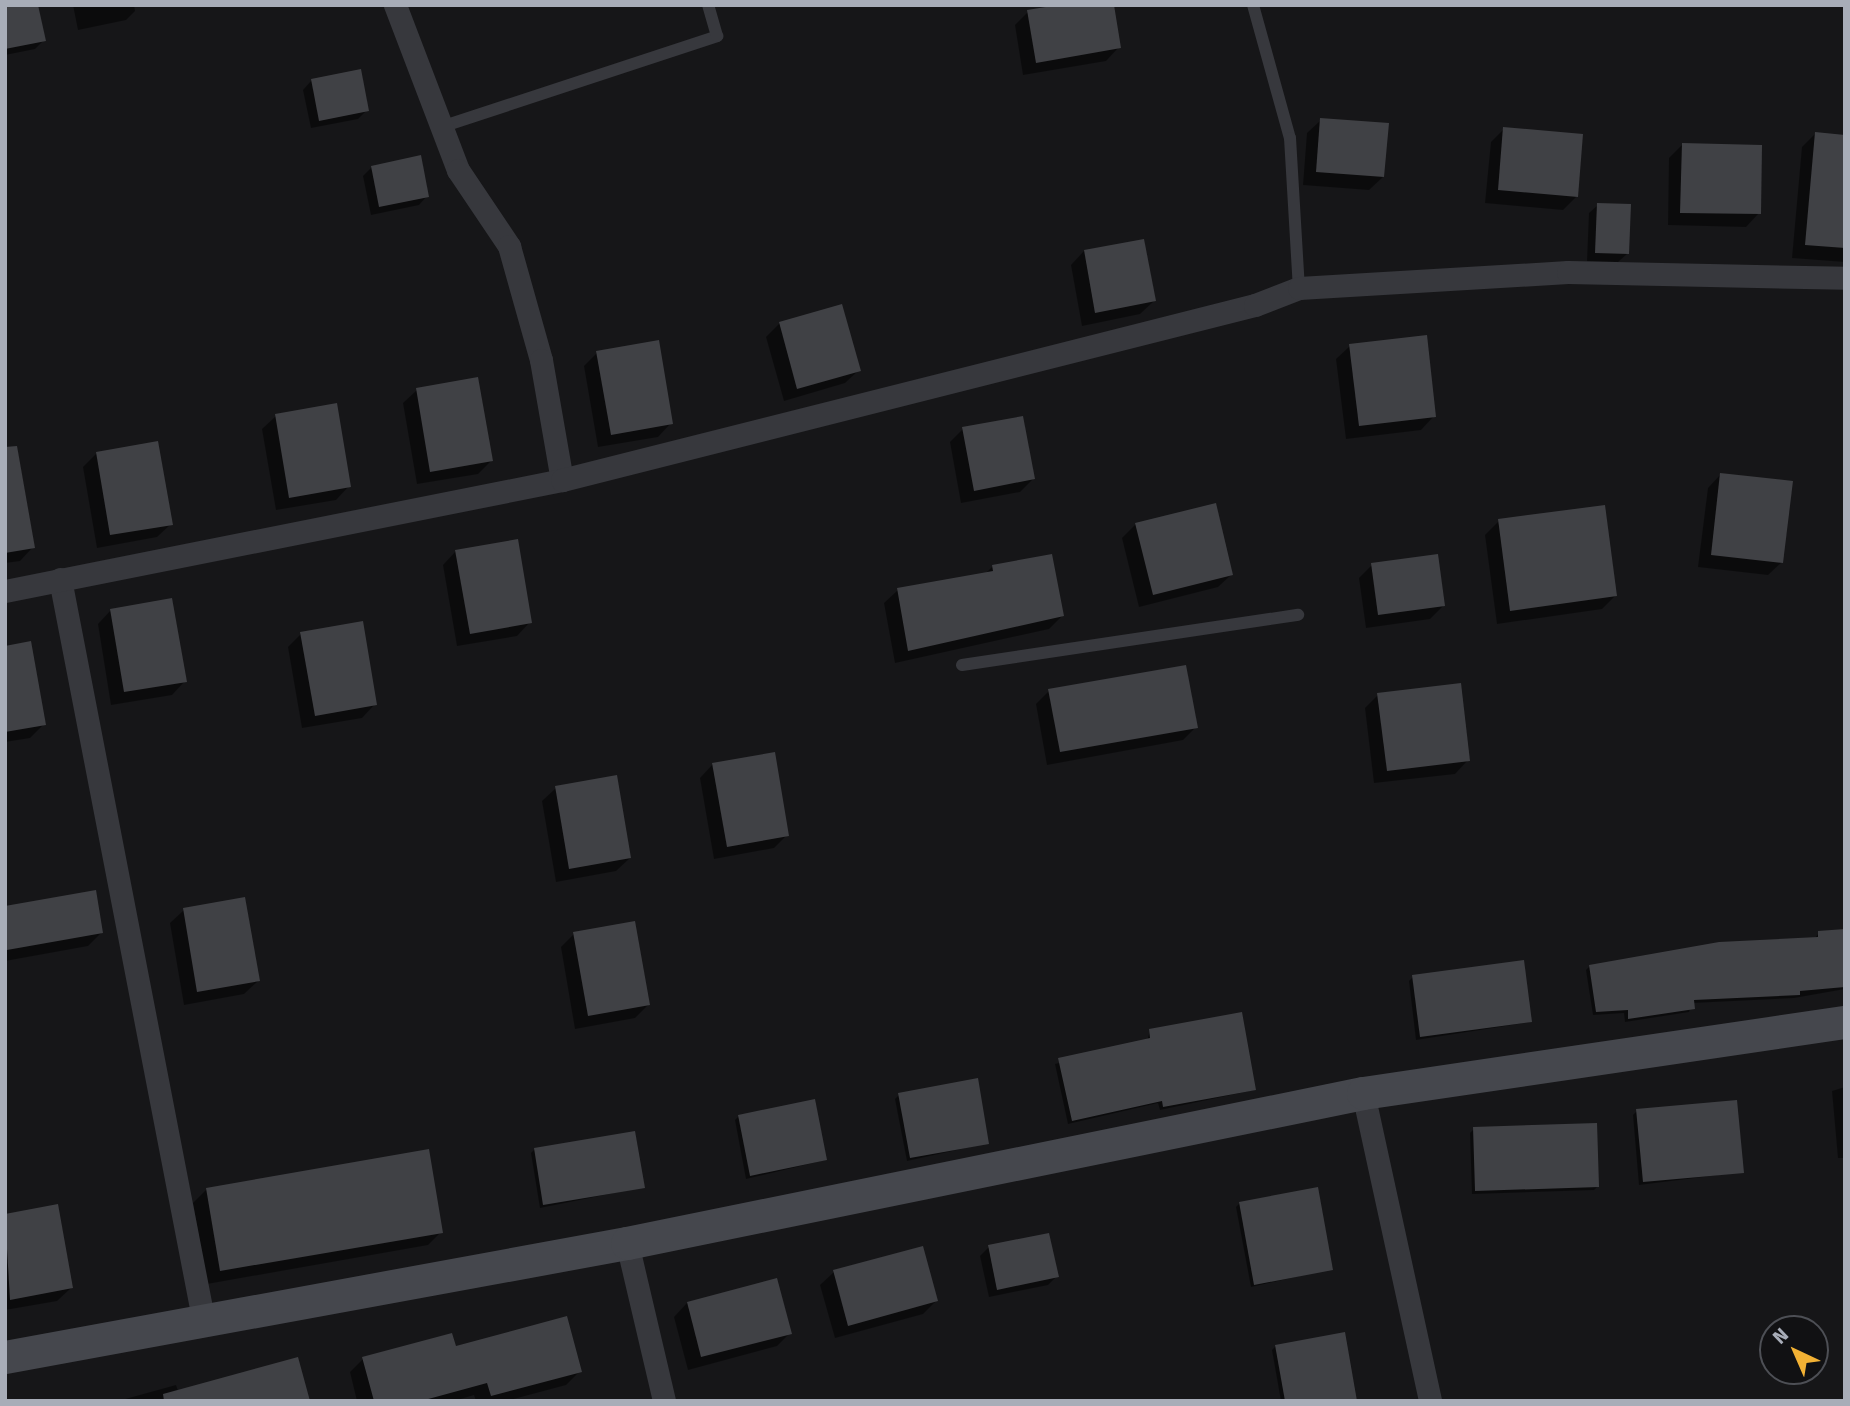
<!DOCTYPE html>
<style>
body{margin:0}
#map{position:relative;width:1850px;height:1406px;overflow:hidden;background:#161618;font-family:"Fira Sans",sans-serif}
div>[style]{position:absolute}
.shadow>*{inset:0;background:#0007}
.building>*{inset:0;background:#404145}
.lane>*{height:12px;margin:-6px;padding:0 6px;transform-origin:6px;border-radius:6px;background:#37383d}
.street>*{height:23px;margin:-11.5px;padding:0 11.5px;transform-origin:11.5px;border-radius:11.5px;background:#37383d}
.secondary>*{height:33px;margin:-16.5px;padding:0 16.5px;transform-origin:16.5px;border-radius:16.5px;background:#45474d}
span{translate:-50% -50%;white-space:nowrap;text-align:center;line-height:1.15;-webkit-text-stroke:6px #111113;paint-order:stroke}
.frame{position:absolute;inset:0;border:7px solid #a8adb8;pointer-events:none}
.north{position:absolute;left:1759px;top:1315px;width:70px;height:70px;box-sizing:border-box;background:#111113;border:2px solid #4d4f55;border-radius:50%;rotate:316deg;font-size:19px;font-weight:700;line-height:28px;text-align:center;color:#a8adb8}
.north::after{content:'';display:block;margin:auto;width:24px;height:32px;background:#f2b134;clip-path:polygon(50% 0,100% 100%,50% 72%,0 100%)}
</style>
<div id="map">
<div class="shadow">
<div style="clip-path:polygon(73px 5px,134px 5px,135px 11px,126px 20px,78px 30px)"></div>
<div style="clip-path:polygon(5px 8px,44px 40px,35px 49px,5px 55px)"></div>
<div style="clip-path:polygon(1028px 12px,1119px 47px,1106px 61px,1023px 75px,1015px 25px)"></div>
<div style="clip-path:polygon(311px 81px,367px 110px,358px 119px,311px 128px,303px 90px)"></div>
<div style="clip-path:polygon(1321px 120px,1383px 177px,1369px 190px,1303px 185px,1307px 133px)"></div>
<div style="clip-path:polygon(1504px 129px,1576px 197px,1563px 210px,1485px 203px,1491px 142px)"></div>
<div style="clip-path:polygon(1815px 134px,1845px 136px,1845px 262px,1792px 258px,1802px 147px)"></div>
<div style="clip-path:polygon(1682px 145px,1759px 213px,1746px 227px,1668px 225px,1669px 158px)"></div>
<div style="clip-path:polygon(372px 167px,427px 196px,419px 205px,371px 215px,363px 176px)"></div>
<div style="clip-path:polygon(1598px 205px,1627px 254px,1618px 262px,1587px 261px,1589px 213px)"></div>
<div style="clip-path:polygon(1084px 251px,1154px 301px,1140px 314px,1082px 326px,1071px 265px)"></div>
<div style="clip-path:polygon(780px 323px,859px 370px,845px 383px,784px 401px,766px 337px)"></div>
<div style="clip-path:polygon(1350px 346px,1434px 416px,1421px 430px,1346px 439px,1336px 359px)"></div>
<div style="clip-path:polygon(597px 353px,671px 423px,658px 437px,598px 447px,584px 366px)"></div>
<div style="clip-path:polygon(417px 390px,491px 461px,478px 474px,417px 484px,403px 403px)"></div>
<div style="clip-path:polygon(276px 416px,349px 486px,336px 500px,276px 510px,262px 429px)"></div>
<div style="clip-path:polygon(963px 429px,1033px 479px,1020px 492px,961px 503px,950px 442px)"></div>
<div style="clip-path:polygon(97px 453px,171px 524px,157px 537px,97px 548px,83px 467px)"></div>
<div style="clip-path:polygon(5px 468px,33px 547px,20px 561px,5px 563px)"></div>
<div style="clip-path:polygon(1721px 474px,1782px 562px,1768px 575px,1698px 567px,1708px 488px)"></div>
<div style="clip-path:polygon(1499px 521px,1615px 596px,1602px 609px,1497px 624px,1485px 535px)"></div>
<div style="clip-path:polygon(1136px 524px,1232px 574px,1218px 587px,1139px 607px,1122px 538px)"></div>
<div style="clip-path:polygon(456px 551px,530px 622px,517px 636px,457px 646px,443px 565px)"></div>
<div style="clip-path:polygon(1372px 565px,1443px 606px,1430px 619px,1366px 628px,1359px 578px)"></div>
<div style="clip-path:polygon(992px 567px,1062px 616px,1049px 629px,895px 663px,884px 603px,898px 590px,985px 574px)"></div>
<div style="clip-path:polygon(111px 610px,185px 681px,172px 695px,111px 705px,98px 624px)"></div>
<div style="clip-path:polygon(301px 634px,375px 704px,362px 718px,302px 728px,288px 647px)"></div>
<div style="clip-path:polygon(5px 648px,44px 724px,30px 738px,5px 742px)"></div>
<div style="clip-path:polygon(1049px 691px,1196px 727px,1183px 740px,1047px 765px,1036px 704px)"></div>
<div style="clip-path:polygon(1378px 695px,1468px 760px,1455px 774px,1374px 783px,1365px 708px)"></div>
<div style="clip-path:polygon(713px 764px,787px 835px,774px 848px,714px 859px,700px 778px)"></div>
<div style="clip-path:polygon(556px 788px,630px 858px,616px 871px,556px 882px,542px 801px)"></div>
<div style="clip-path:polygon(5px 907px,101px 933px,88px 946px,5px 961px)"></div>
<div style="clip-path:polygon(184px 910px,258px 981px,244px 994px,184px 1005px,170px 923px)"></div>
<div style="clip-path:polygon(1845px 930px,1845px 989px,1794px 998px,1692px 1003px,1689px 1012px,1625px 1022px,1624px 1013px,1593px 1015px,1586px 970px,1590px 966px,1815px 938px,1819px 933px)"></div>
<div style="clip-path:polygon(574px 934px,648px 1005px,635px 1018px,575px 1029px,561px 947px)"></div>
<div style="clip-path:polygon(1413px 977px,1530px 1022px,1416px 1040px,1409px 981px)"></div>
<div style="clip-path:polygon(1150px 1031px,1254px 1090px,1160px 1110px,1158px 1103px,1068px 1124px,1055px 1064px,1147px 1041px)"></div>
<div style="clip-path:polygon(1845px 1087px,1845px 1158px,1838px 1158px,1832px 1091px)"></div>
<div style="clip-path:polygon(899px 1095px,988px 1143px,907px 1161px,895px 1099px)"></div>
<div style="clip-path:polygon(1637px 1111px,1742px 1172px,1639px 1185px,1633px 1115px)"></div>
<div style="clip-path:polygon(739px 1116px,825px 1160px,746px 1179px,735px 1120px)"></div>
<div style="clip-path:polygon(1474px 1129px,1598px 1186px,1594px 1190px,1472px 1194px,1470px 1133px)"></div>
<div style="clip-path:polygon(534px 1150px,643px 1187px,540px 1208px,531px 1153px)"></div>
<div style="clip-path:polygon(207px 1189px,441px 1232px,428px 1245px,207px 1284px,193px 1203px)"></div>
<div style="clip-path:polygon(1240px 1203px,1331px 1269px,1251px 1287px,1236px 1207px)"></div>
<div style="clip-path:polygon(5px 1216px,71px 1288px,57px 1301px,5px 1310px)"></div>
<div style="clip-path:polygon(989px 1247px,1057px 1276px,1048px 1285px,989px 1297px,980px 1256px)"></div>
<div style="clip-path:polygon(834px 1272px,936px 1301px,923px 1314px,835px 1338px,820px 1285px)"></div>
<div style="clip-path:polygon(687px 1303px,790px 1333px,777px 1346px,688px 1370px,674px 1317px)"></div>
<div style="clip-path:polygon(1276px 1346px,1355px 1401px,1281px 1401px,1272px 1350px)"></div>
<div style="clip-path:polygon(455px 1348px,580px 1371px,566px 1385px,506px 1401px,476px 1401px,474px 1395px,454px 1401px,357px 1401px,350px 1372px,363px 1359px)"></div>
<div style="clip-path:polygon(176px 1385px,178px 1391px,308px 1401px,118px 1401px)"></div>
</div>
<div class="building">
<div style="clip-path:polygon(5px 5px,38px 5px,46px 41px,5px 49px)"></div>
<div style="clip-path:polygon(1058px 5px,1114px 5px,1121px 48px,1036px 63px,1027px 10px)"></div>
<div style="clip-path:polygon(361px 69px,369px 111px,319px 121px,311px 79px)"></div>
<div style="clip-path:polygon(1320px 118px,1389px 123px,1384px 177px,1316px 172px)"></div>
<div style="clip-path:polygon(1503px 127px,1583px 134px,1578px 197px,1498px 190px)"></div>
<div style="clip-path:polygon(1815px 132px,1845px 135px,1845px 248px,1805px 245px)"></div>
<div style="clip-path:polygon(1682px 143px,1762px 145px,1761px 214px,1680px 213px)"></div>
<div style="clip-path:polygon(421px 155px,429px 197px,379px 207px,371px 166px)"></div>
<div style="clip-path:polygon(1597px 203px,1631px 204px,1629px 254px,1595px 253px)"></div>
<div style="clip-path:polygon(1144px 239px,1156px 301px,1095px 313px,1084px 250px)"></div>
<div style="clip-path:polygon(842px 304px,861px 371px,797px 389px,779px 322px)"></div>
<div style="clip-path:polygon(1427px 335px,1436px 417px,1359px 426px,1349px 344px)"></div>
<div style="clip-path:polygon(659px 340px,673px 424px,611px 435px,596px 351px)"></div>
<div style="clip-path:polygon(478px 377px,493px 461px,430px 472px,416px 388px)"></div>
<div style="clip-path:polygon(337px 403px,351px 487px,289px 498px,275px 414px)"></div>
<div style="clip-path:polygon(1023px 416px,1035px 479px,974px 491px,962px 427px)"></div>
<div style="clip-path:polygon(158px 441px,173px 525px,110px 535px,96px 452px)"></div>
<div style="clip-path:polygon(17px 446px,35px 548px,5px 553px,5px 447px)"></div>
<div style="clip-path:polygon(1720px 473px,1793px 481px,1783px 563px,1711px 555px)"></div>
<div style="clip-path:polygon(1216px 503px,1233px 575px,1153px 595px,1135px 523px)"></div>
<div style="clip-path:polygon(1605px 505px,1617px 596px,1510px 611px,1498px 519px)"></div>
<div style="clip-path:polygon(518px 539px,532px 623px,470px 634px,455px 550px)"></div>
<div style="clip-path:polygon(1052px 554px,1064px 616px,908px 651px,897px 588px,993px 571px,992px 565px)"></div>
<div style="clip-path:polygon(1438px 554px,1445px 606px,1378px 615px,1371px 563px)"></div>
<div style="clip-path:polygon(172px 598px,187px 682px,124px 692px,110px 609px)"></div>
<div style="clip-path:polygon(363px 621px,377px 705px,315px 716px,300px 632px)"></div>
<div style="clip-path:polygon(31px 641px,46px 725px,5px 732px,5px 646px)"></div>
<div style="clip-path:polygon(1186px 665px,1198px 728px,1060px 752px,1048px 689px)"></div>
<div style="clip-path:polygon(1461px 683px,1470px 761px,1387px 771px,1377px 693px)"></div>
<div style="clip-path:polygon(775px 752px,789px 836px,727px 847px,712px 763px)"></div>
<div style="clip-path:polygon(617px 775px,631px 858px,569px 869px,555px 786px)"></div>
<div style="clip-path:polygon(96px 890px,103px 933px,7px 950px,5px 906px)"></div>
<div style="clip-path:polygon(245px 897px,260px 981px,197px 992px,183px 908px)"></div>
<div style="clip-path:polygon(635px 921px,650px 1005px,588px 1016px,573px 932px)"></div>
<div style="clip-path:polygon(1845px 929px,1845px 987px,1800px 991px,1800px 995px,1694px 1000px,1695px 1009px,1628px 1019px,1628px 1010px,1596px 1012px,1589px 965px,1719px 942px,1818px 937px,1818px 931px)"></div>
<div style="clip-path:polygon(1524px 960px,1532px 1022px,1420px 1037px,1412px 975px)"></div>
<div style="clip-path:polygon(1242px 1012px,1256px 1090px,1163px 1107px,1162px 1101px,1072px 1121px,1058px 1058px,1150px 1038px,1149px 1029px)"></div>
<div style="clip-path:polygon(978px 1078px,989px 1144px,910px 1158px,898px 1093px)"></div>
<div style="clip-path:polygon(815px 1099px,827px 1160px,750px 1176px,738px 1115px)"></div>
<div style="clip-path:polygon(1737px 1100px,1744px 1173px,1643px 1182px,1636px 1109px)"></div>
<div style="clip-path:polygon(1597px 1123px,1599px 1187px,1475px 1191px,1473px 1127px)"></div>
<div style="clip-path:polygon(635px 1131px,645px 1188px,543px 1205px,534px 1148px)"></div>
<div style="clip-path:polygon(429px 1149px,443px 1233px,220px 1271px,206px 1188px)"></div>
<div style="clip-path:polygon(1318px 1187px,1333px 1270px,1254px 1285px,1239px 1202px)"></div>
<div style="clip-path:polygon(58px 1204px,73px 1288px,10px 1300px,5px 1214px)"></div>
<div style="clip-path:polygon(1049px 1233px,1059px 1277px,997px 1290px,988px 1245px)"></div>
<div style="clip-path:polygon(923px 1246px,938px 1301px,848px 1326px,833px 1270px)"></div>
<div style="clip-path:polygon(777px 1278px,792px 1334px,701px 1357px,687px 1302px)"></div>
<div style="clip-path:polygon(567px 1316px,582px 1372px,491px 1396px,487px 1383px,421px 1401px,374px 1401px,362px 1357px,452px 1333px,456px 1346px)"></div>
<div style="clip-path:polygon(1345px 1332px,1357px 1401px,1285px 1401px,1275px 1345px)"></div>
<div style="clip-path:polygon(298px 1357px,310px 1401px,164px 1401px,163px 1394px)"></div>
</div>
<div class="lane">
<div style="left:1253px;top:5px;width:138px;rotate:74.5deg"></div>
<div style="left:1290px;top:138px;width:150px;rotate:86.6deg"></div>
<div style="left:441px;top:127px;width:291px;rotate:-18.2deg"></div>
<div style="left:717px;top:36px;width:32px;rotate:-106deg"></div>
<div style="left:962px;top:665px;width:340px;rotate:-8.5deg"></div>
</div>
<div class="street">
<div style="left:395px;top:5px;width:177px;rotate:69.1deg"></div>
<div style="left:458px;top:170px;width:92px;rotate:56.1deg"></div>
<div style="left:509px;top:246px;width:118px;rotate:74.3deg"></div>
<div style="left:541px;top:360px;width:122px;rotate:80.1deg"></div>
<div style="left:60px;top:579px;width:753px;rotate:79.05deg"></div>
<div style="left:5px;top:591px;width:568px;rotate:-11.27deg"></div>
<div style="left:562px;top:480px;width:715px;rotate:-14.17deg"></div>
<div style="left:1255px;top:305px;width:47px;rotate:-21.1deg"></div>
<div style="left:1299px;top:288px;width:269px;rotate:-3.4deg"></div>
<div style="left:1568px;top:272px;width:277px;rotate:1.2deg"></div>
<div style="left:1363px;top:1093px;width:315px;rotate:77.7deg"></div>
<div style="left:627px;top:1243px;width:162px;rotate:76.8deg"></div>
</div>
<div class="secondary">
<div style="left:5px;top:1357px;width:632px;rotate:-10.39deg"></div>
<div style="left:627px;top:1243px;width:751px;rotate:-11.52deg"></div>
<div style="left:1363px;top:1093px;width:487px;rotate:-8.4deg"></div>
</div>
<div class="frame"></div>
<div class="north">N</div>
</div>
